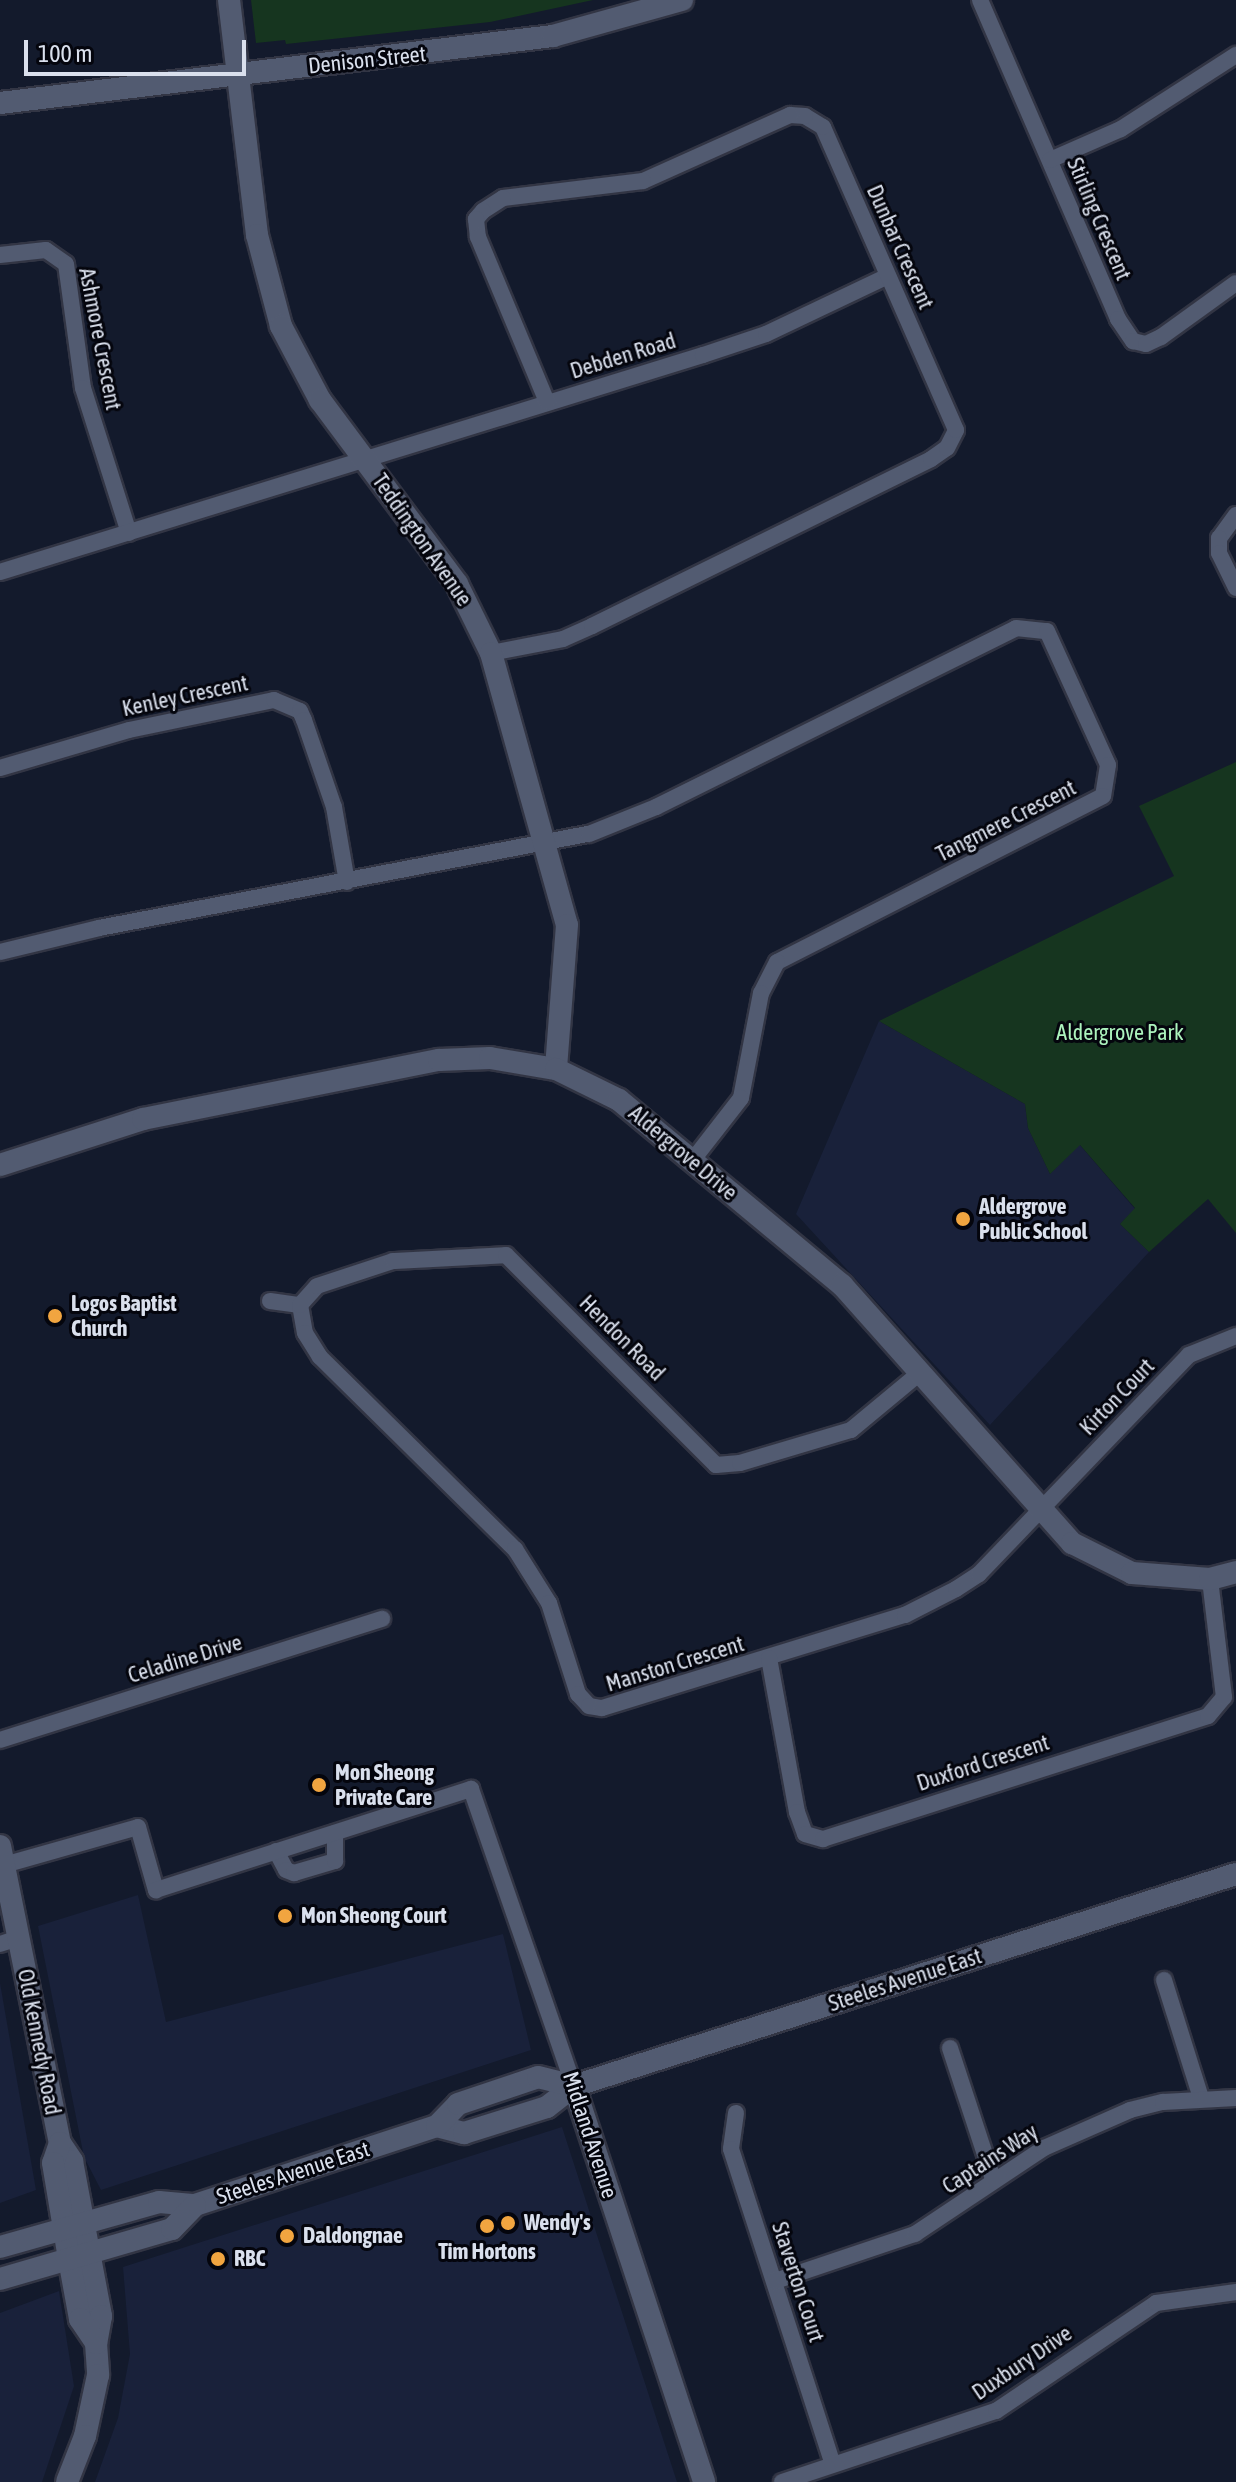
<!DOCTYPE html>
<style>
body{margin:0}
#map{position:relative;width:1236px;height:2482px;overflow:hidden;background:#131a2c;font-family:"Asap Condensed",sans-serif}
div>[style]{position:absolute}
.built>*{inset:0;background:#19213a}
.green>*{inset:0;background:#16351f}
.roads{filter:drop-shadow(2px 0 #323544) drop-shadow(-2px 0 #323544) drop-shadow(0 2px #323544) drop-shadow(0 -2px #323544)}
.street>*{height:16px;margin:-8px;padding:0 8px;transform-origin:8px;border-radius:8px;background:#525b71}
.secondary>*{height:22px;margin:-11px;padding:0 11px;transform-origin:11px;border-radius:11px;background:#525b71}
.dots>*{width:22px;height:22px;translate:-50% -50%;box-sizing:border-box;border:4px solid #04050d;border-radius:50%}
span{translate:-50% -50%;white-space:nowrap;text-align:center;line-height:1.15;-webkit-text-stroke:6px #04050d;paint-order:stroke}
.street-label{font-size:22px;color:#dae0ed}
.park-label{font-size:22px;color:#acf3bd}
.poi-label{font-size:22px;color:#dae0ed;font-weight:700}
.left{translate:0 -50%;text-align:left}
.scale{position:absolute;left:24px;top:40px;width:222px;height:36px;box-sizing:border-box;border:4px solid #dae0ed;border-top:0;padding-left:10px;font-size:24px;line-height:28px;white-space:nowrap;color:#dae0ed;-webkit-text-stroke:6px #04050d;paint-order:stroke}
</style>
<div id="map">
<div class="built">
<div style="clip-path:polygon(879px 1021px,1025px 1104px,1028px 1128px,1050px 1174px,1079px 1144px,1135px 1209px,1120px 1224px,1149px 1252px,990px 1425px,796px 1214px)"></div>
<div style="clip-path:polygon(138px 1895px,166px 2022px,503px 1934px,531px 2050px,101px 2190px,84px 2157px,38px 1926px)"></div>
<div style="clip-path:polygon(0 1983px,36px 2190px,0 2203px)"></div>
<div style="clip-path:polygon(562px 2127px,677px 2482px,95px 2482px,118px 2418px,130px 2354px,123px 2267px)"></div>
<div style="clip-path:polygon(59px 2291px,74px 2386px,42px 2482px,0 2482px,0 2313px)"></div>
</div>
<div class="green">
<div style="clip-path:polygon(251px 0,593px 0,490px 22px,286px 44px,285px 40px,256px 43px)"></div>
<div style="clip-path:polygon(1236px 762px,1236px 1233px,1208px 1199px,1149px 1252px,1120px 1224px,1135px 1208px,1080px 1145px,1050px 1174px,1028px 1128px,1025px 1104px,879px 1021px,1174px 876px,1139px 806px)"></div>
</div>
<div class="roads">
<div class="street">
<div style="left:980px;top:0;width:348px;rotate:66.6deg"></div>
<div style="left:1118px;top:319px;width:27px;rotate:56deg"></div>
<div style="left:1133px;top:341px;width:13px;rotate:13deg"></div>
<div style="left:1146px;top:344px;width:17px;rotate:-25deg"></div>
<div style="left:1161px;top:337px;width:92px;rotate:-35.8deg"></div>
<div style="left:1050px;top:160px;width:77px;rotate:-23.6deg"></div>
<div style="left:1121px;top:129px;width:137px;rotate:-32.8deg"></div>
<div style="left:0;top:255px;width:46px;rotate:-6.2deg"></div>
<div style="left:46px;top:250px;width:24px;rotate:35deg"></div>
<div style="left:66px;top:264px;width:125px;rotate:82.2deg"></div>
<div style="left:83px;top:388px;width:152px;rotate:72.4deg"></div>
<div style="left:1236px;top:515px;width:29px;rotate:126deg"></div>
<div style="left:1219px;top:538px;width:15px;rotate:90deg"></div>
<div style="left:1219px;top:553px;width:39px;rotate:64deg"></div>
<div style="left:0;top:572px;width:736px;rotate:-17.15deg"></div>
<div style="left:703px;top:355px;width:66px;rotate:-18.4deg"></div>
<div style="left:766px;top:334px;width:135px;rotate:-25.4deg"></div>
<div style="left:491px;top:653px;width:73px;rotate:-11deg"></div>
<div style="left:563px;top:639px;width:32px;rotate:-24deg"></div>
<div style="left:592px;top:626px;width:378px;rotate:-26.2deg"></div>
<div style="left:931px;top:459px;width:19px;rotate:-35deg"></div>
<div style="left:947px;top:448px;width:20px;rotate:-63deg"></div>
<div style="left:956px;top:430px;width:331px;rotate:-113.7deg"></div>
<div style="left:823px;top:127px;width:21px;rotate:-149deg"></div>
<div style="left:805px;top:116px;width:15px;rotate:-176deg"></div>
<div style="left:790px;top:115px;width:161px;rotate:155.8deg"></div>
<div style="left:643px;top:181px;width:141px;rotate:173.1deg"></div>
<div style="left:503px;top:198px;width:24px;rotate:147deg"></div>
<div style="left:483px;top:211px;width:11px;rotate:131deg"></div>
<div style="left:476px;top:219px;width:18px;rotate:84deg"></div>
<div style="left:478px;top:237px;width:179px;rotate:67.3deg"></div>
<div style="left:0;top:768px;width:134px;rotate:-16.4deg"></div>
<div style="left:129px;top:730px;width:148px;rotate:-11.7deg"></div>
<div style="left:274px;top:700px;width:28px;rotate:23deg"></div>
<div style="left:300px;top:711px;width:10px;rotate:66deg"></div>
<div style="left:304px;top:720px;width:92px;rotate:71deg"></div>
<div style="left:334px;top:807px;width:76px;rotate:80.2deg"></div>
<div style="left:0;top:952px;width:102px;rotate:-13.6deg"></div>
<div style="left:99px;top:928px;width:499px;rotate:-10.9deg"></div>
<div style="left:589px;top:834px;width:72px;rotate:-21.9deg"></div>
<div style="left:656px;top:807px;width:402px;rotate:-26.4deg"></div>
<div style="left:1016px;top:628px;width:31px;rotate:6deg"></div>
<div style="left:1047px;top:631px;width:147px;rotate:65.5deg"></div>
<div style="left:1108px;top:765px;width:31px;rotate:99deg"></div>
<div style="left:1103px;top:796px;width:366px;rotate:153deg"></div>
<div style="left:777px;top:962px;width:35px;rotate:117deg"></div>
<div style="left:761px;top:993px;width:107px;rotate:100.8deg"></div>
<div style="left:741px;top:1098px;width:80px;rotate:127.9deg"></div>
<div style="left:270px;top:1301px;width:30px;rotate:8deg"></div>
<div style="left:300px;top:1305px;width:28px;rotate:80deg"></div>
<div style="left:305px;top:1333px;width:28px;rotate:58deg"></div>
<div style="left:320px;top:1357px;width:274px;rotate:44.6deg"></div>
<div style="left:515px;top:1549px;width:64px;rotate:57.8deg"></div>
<div style="left:549px;top:1603px;width:96px;rotate:72.3deg"></div>
<div style="left:578px;top:1694px;width:16px;rotate:47deg"></div>
<div style="left:589px;top:1706px;width:13px;rotate:9deg"></div>
<div style="left:602px;top:1708px;width:317px;rotate:-17.1deg"></div>
<div style="left:905px;top:1615px;width:57px;rotate:-27deg"></div>
<div style="left:956px;top:1589px;width:27px;rotate:-33deg"></div>
<div style="left:979px;top:1574px;width:303px;rotate:-46.2deg"></div>
<div style="left:1189px;top:1355px;width:51px;rotate:-22deg"></div>
<div style="left:300px;top:1305px;width:25px;rotate:-48deg"></div>
<div style="left:317px;top:1286px;width:80px;rotate:-18.2deg"></div>
<div style="left:393px;top:1261px;width:113px;rotate:-3deg"></div>
<div style="left:506px;top:1255px;width:297px;rotate:45deg"></div>
<div style="left:716px;top:1465px;width:24px;rotate:-5deg"></div>
<div style="left:740px;top:1463px;width:116px;rotate:-16.6deg"></div>
<div style="left:851px;top:1430px;width:92px;rotate:-39.7deg"></div>
<div style="left:769px;top:1658px;width:157px;rotate:79.7deg"></div>
<div style="left:797px;top:1812px;width:23px;rotate:70deg"></div>
<div style="left:805px;top:1834px;width:19px;rotate:16deg"></div>
<div style="left:823px;top:1839px;width:404px;rotate:-17.7deg"></div>
<div style="left:1208px;top:1716px;width:25px;rotate:-50deg"></div>
<div style="left:1224px;top:1697px;width:119px;rotate:-96.8deg"></div>
<div style="left:0;top:1740px;width:401px;rotate:-17.6deg"></div>
<div style="left:276px;top:1851px;width:21px;rotate:62deg"></div>
<div style="left:286px;top:1870px;width:9px;rotate:21deg"></div>
<div style="left:294px;top:1873px;width:43px;rotate:-16.3deg"></div>
<div style="left:335px;top:1861px;width:28px;rotate:-90deg"></div>
<div style="left:4px;top:1865px;width:139px;rotate:-15.8deg"></div>
<div style="left:138px;top:1827px;width:66px;rotate:74.1deg"></div>
<div style="left:156px;top:1890px;width:331px;rotate:-17.8deg"></div>
<div style="left:471px;top:1789px;width:314px;rotate:70.9deg"></div>
<div style="left:0;top:1944px;width:19px;rotate:-18deg"></div>
<div style="left:1164px;top:1980px;width:124px;rotate:72.6deg"></div>
<div style="left:950px;top:2048px;width:138px;rotate:71.8deg"></div>
<div style="left:736px;top:2113px;width:36px;rotate:98deg"></div>
<div style="left:731px;top:2149px;width:331px;rotate:72.1deg"></div>
<div style="left:775px;top:2281px;width:148px;rotate:-18.6deg"></div>
<div style="left:915px;top:2234px;width:155px;rotate:-33.7deg"></div>
<div style="left:1044px;top:2148px;width:94px;rotate:-23.8deg"></div>
<div style="left:1130px;top:2110px;width:34px;rotate:-14deg"></div>
<div style="left:1163px;top:2102px;width:73px;rotate:-3.1deg"></div>
<div style="left:782px;top:2482px;width:225px;rotate:-18.4deg"></div>
<div style="left:996px;top:2411px;width:193px;rotate:-34deg"></div>
<div style="left:1156px;top:2303px;width:81px;rotate:-7.8deg"></div>
</div>
<div class="secondary">
<div style="left:229px;top:0;width:237px;rotate:83.2deg"></div>
<div style="left:257px;top:235px;width:94px;rotate:75.2deg"></div>
<div style="left:281px;top:326px;width:84px;rotate:62.2deg"></div>
<div style="left:320px;top:400px;width:229px;rotate:53.3deg"></div>
<div style="left:457px;top:584px;width:77px;rotate:63.8deg"></div>
<div style="left:491px;top:653px;width:282px;rotate:74.4deg"></div>
<div style="left:567px;top:925px;width:144px;rotate:94.4deg"></div>
<div style="left:0;top:103px;width:557px;rotate:-6.91deg"></div>
<div style="left:553px;top:36px;width:134px;rotate:-15.6deg"></div>
<div style="left:0;top:1165px;width:150px;rotate:-17.8deg"></div>
<div style="left:143px;top:1119px;width:302px;rotate:-11.3deg"></div>
<div style="left:439px;top:1060px;width:51px;rotate:-2.2deg"></div>
<div style="left:490px;top:1058px;width:67px;rotate:9.5deg"></div>
<div style="left:556px;top:1069px;width:70px;rotate:26.2deg"></div>
<div style="left:619px;top:1100px;width:290px;rotate:39.7deg"></div>
<div style="left:842px;top:1285px;width:346px;rotate:48.3deg"></div>
<div style="left:1072px;top:1543px;width:67px;rotate:26.6deg"></div>
<div style="left:1132px;top:1573px;width:78px;rotate:4.4deg"></div>
<div style="left:1210px;top:1579px;width:27px;rotate:-15deg"></div>
<div style="left:0;top:1846px;width:303px;rotate:78.6deg"></div>
<div style="left:60px;top:2143px;width:22px;rotate:56deg"></div>
<div style="left:72px;top:2161px;width:158px;rotate:79.4deg"></div>
<div style="left:101px;top:2316px;width:27px;rotate:100deg"></div>
<div style="left:96px;top:2343px;width:32px;rotate:86deg"></div>
<div style="left:98px;top:2375px;width:62px;rotate:102deg"></div>
<div style="left:85px;top:2436px;width:49px;rotate:111.4deg"></div>
<div style="left:574px;top:2086px;width:417px;rotate:71.8deg"></div>
<div style="left:437px;top:2126px;width:28px;rotate:15deg"></div>
<div style="left:464px;top:2133px;width:87px;rotate:-17.4deg"></div>
<div style="left:547px;top:2107px;width:34px;rotate:-38deg"></div>
<div style="left:574px;top:2086px;width:695px;rotate:-17.76deg"></div>
<div style="left:60px;top:2143px;width:21px;rotate:109deg"></div>
<div style="left:53px;top:2163px;width:97px;rotate:80.5deg"></div>
<div style="left:69px;top:2259px;width:61px;rotate:79.6deg"></div>
<div style="left:80px;top:2319px;width:29px;rotate:56deg"></div>
<div style="left:0;top:2247px;width:165px;rotate:-15.8deg"></div>
<div style="left:159px;top:2202px;width:36px;rotate:5deg"></div>
<div style="left:195px;top:2205px;width:255px;rotate:-18.1deg"></div>
<div style="left:437px;top:2126px;width:30px;rotate:-46deg"></div>
<div style="left:458px;top:2104px;width:84px;rotate:-18.6deg"></div>
<div style="left:538px;top:2077px;width:37px;rotate:14deg"></div>
<div style="left:0;top:2279px;width:179px;rotate:-16.2deg"></div>
<div style="left:172px;top:2229px;width:33px;rotate:-46deg"></div>
</div>
</div>
<div class="dots">
<div style="left:963px;top:1219px;background:#f1a540"></div>
<div style="left:55px;top:1316px;background:#f1a540"></div>
<div style="left:319px;top:1785px;background:#f1a540"></div>
<div style="left:285px;top:1916px;background:#f1a540"></div>
<div style="left:508px;top:2223px;background:#f1a540"></div>
<div style="left:487px;top:2226px;background:#f1a540"></div>
<div style="left:287px;top:2236px;background:#f1a540"></div>
<div style="left:218px;top:2259px;background:#f1a540"></div>
</div>
<div class="street-label">
<span style="left:367px;top:60px;rotate:-6deg">Denison Street</span>
<span style="left:1099px;top:219px;rotate:67deg">Stirling Crescent</span>
<span style="left:900px;top:247px;rotate:66deg">Dunbar Crescent</span>
<span style="left:100px;top:339px;rotate:79deg">Ashmore Crescent</span>
<span style="left:623px;top:356px;rotate:-17deg">Debden Road</span>
<span style="left:422px;top:540px;rotate:55deg">Teddington Avenue</span>
<span style="left:185px;top:696px;rotate:-12deg">Kenley Crescent</span>
<span style="left:1006px;top:821px;rotate:-27deg">Tangmere Crescent</span>
<span style="left:683px;top:1153px;rotate:40deg">Aldergrove Drive</span>
<span style="left:622px;top:1338px;rotate:45deg">Hendon Road</span>
<span style="left:1117px;top:1397px;rotate:-46deg">Kirton Court</span>
<span style="left:185px;top:1659px;rotate:-17deg">Celadine Drive</span>
<span style="left:675px;top:1664px;rotate:-17deg">Manston Crescent</span>
<span style="left:983px;top:1763px;rotate:-18deg">Duxford Crescent</span>
<span style="left:905px;top:1980px;rotate:-18deg">Steeles Avenue East</span>
<span style="left:39px;top:2042px;rotate:79deg">Old Kennedy Road</span>
<span style="left:590px;top:2135px;rotate:72deg">Midland Avenue</span>
<span style="left:990px;top:2159px;rotate:-33deg">Captains Way</span>
<span style="left:293px;top:2173px;rotate:-18deg">Steeles Avenue East</span>
<span style="left:798px;top:2282px;rotate:72deg">Staverton Court</span>
<span style="left:1022px;top:2363px;rotate:-34deg">Duxbury Drive</span>
</div>
<div class="park-label">
<span style="left:1120px;top:1033px">Aldergrove Park</span>
</div>
<div class="poi-label">
<span class="left" style="left:979px;top:1219px">Aldergrove<br>Public School</span>
<span class="left" style="left:71px;top:1316px">Logos Baptist<br>Church</span>
<span class="left" style="left:335px;top:1785px">Mon Sheong<br>Private Care</span>
<span class="left" style="left:301px;top:1916px">Mon Sheong Court</span>
<span class="left" style="left:524px;top:2223px">Wendy's</span>
<span class="left" style="left:303px;top:2236px">Daldongnae</span>
<span style="left:487px;top:2252px">Tim Hortons</span>
<span class="left" style="left:234px;top:2259px">RBC</span>
</div>
<div class="scale">100 m</div>
</div>
